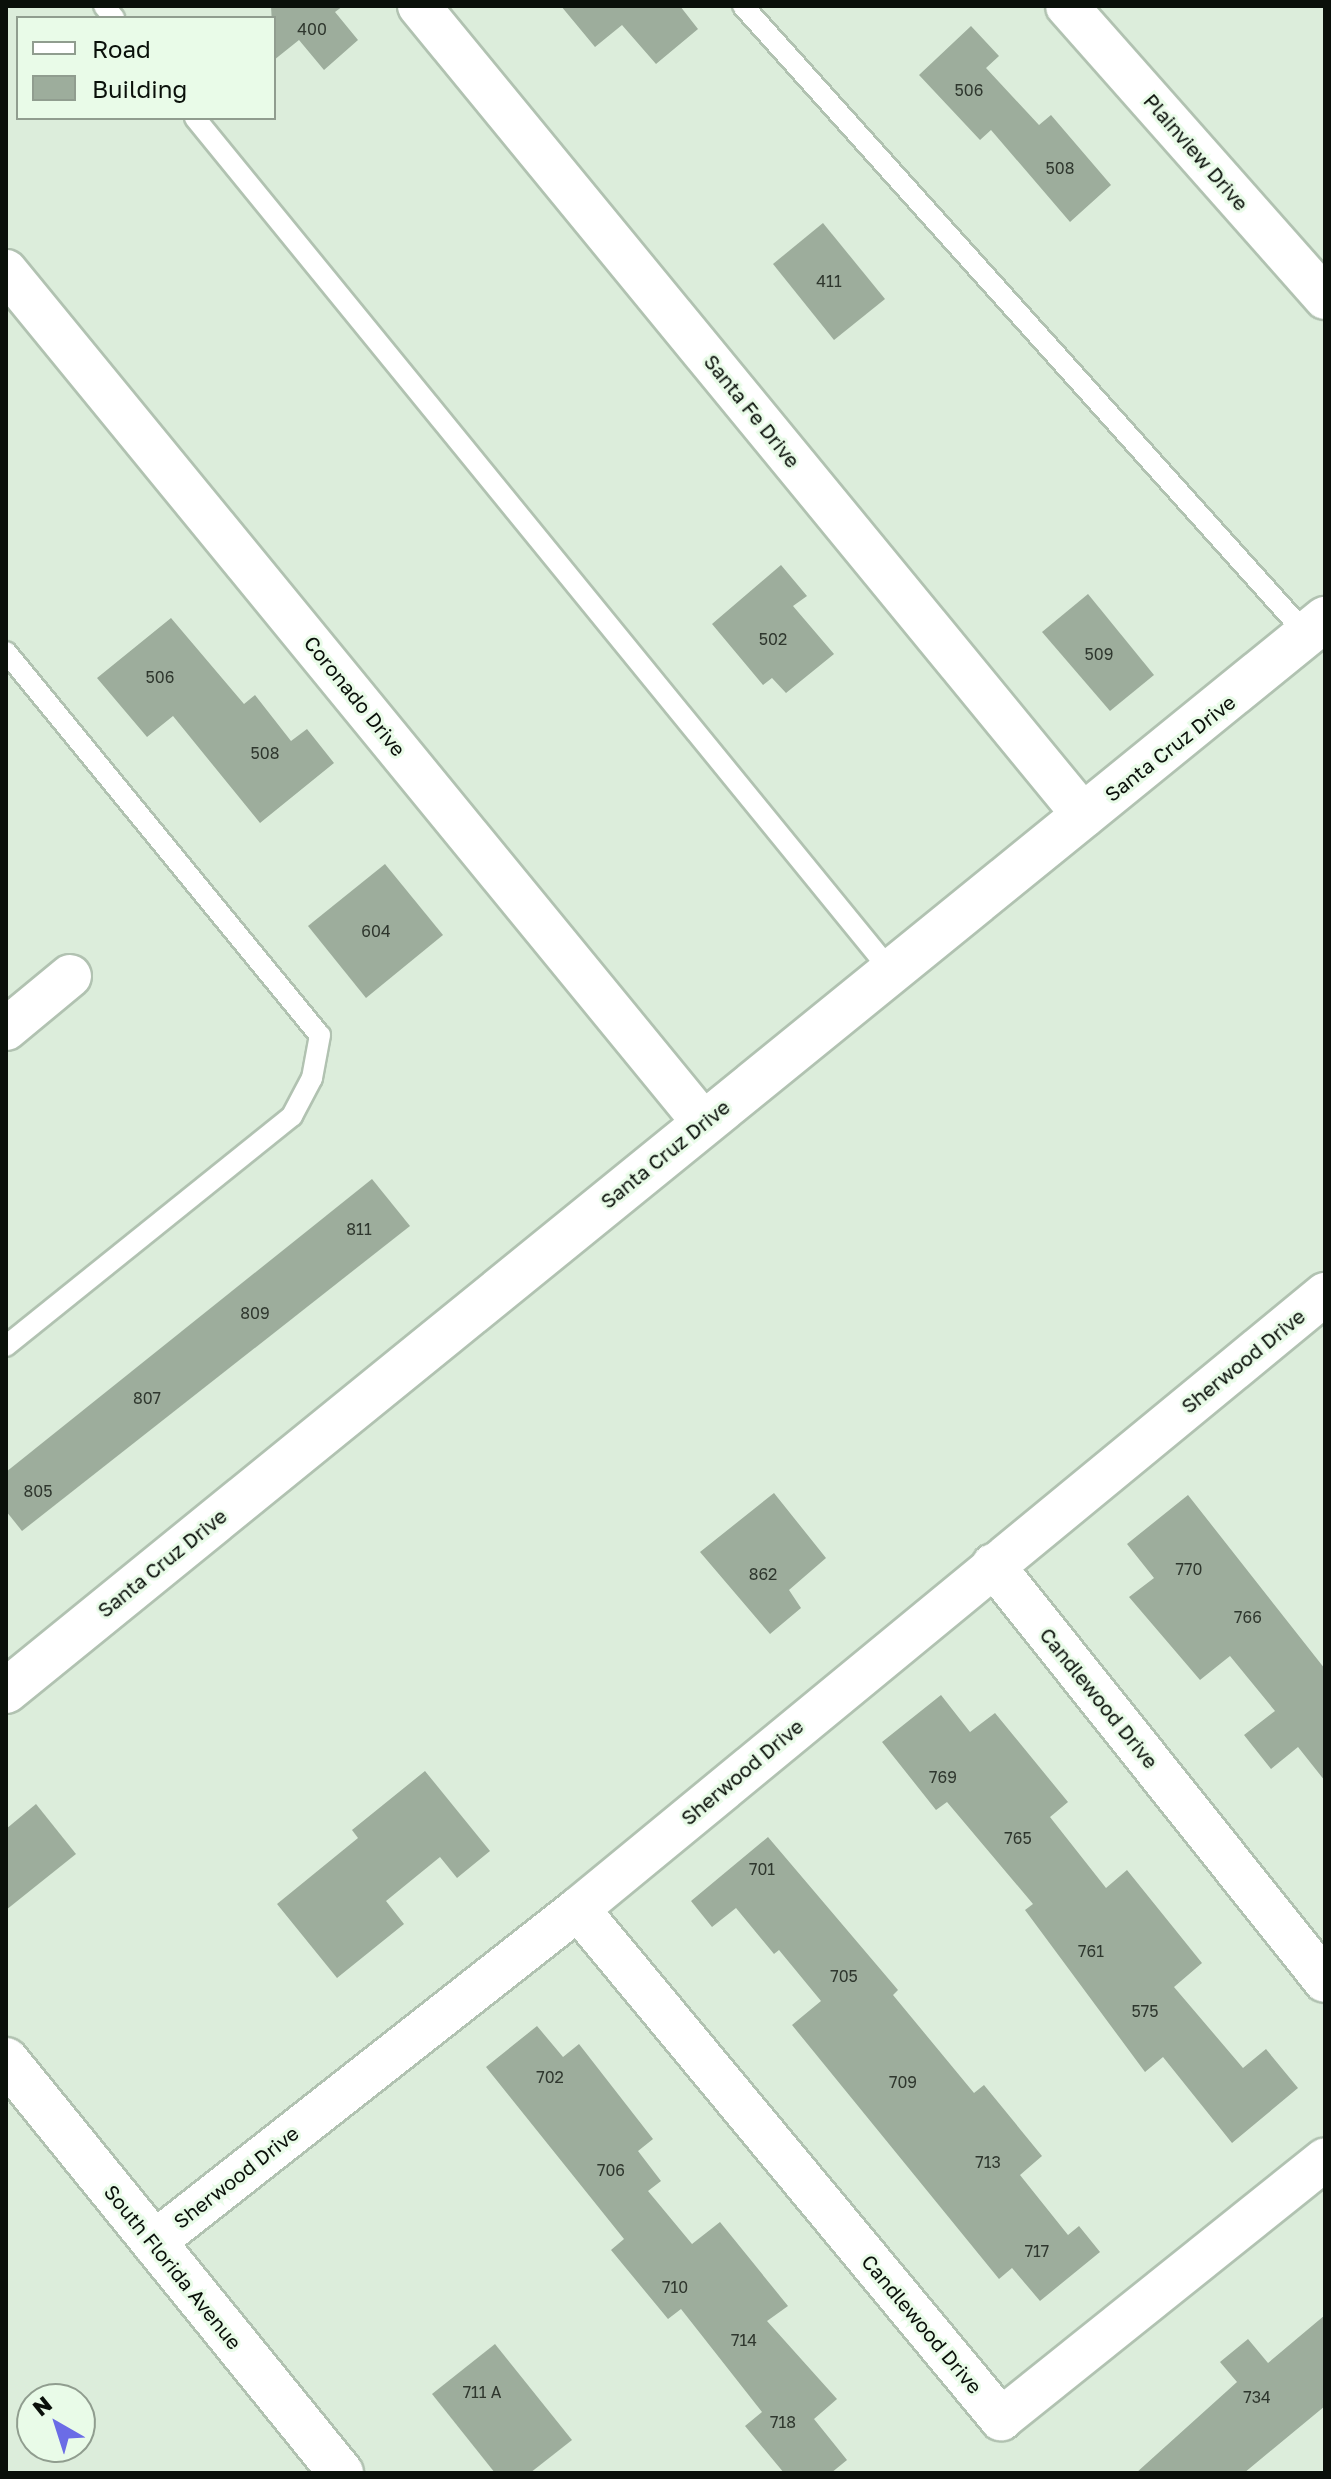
<!DOCTYPE html>
<style>
body{margin:0}
#map{position:relative;width:1331px;height:2479px;overflow:hidden;background:#dceddb;font-family:"Golos Text",sans-serif}
div>[style]{position:absolute}
.building>*{inset:0;background:#9dad9c}
.roads{filter:drop-shadow(2px 0 #b1c2b1) drop-shadow(-2px 0 #b1c2b1) drop-shadow(0 2px #b1c2b1) drop-shadow(0 -2px #b1c2b1)}
.lane>*{height:20px;margin:-10px;padding:0 10px;transform-origin:10px;border-radius:10px;background:#fff}
.street>*{height:42px;margin:-21px;padding:0 21px;transform-origin:21px;border-radius:21px;background:#fff}
.secondary>*{height:44px;margin:-22px;padding:0 22px;transform-origin:22px;border-radius:22px;background:#fff}
span{translate:-50% -50%;white-space:nowrap;text-align:center;line-height:1.15;-webkit-text-stroke:6px #e9fbe8;paint-order:stroke}
.number-label{font-size:16px;color:#2f372e}
.number-label span{-webkit-text-stroke-width:0}
.street-label{font-size:20px;color:#0a100a}
.frame{position:absolute;inset:0;border:8px solid #0a100a;pointer-events:none}
.legend{position:absolute;left:16px;top:16px;width:260px;height:104px;box-sizing:border-box;background:#e9fbe8;border:2px solid #909d8f;margin:0;padding:10px 14px;list-style:none;font-size:24px;color:#0a100a}
.legend li{display:flex;align-items:center;gap:16px;height:40px}
.legend b{width:40px;border:2px solid #909d8f}
.north{position:absolute;left:16px;top:2383px;width:80px;height:80px;box-sizing:border-box;background:#e9fbe8;border:2px solid #909d8f;border-radius:50%;rotate:321deg;font-size:22px;font-weight:700;line-height:32px;text-align:center;color:#0a100a}
.north::after{content:'';display:block;margin:auto;width:28px;height:36px;background:#6b6ce6;clip-path:polygon(50% 0,100% 100%,50% 72%,0 100%)}
</style>
<div id="map">
<div class="building">
<div style="clip-path:polygon(271px 6px,343px 6px,335px 12px,358px 40px,324px 70px,299px 40px,274px 60px)"></div>
<div style="clip-path:polygon(561px 6px,680px 6px,698px 29px,656px 64px,622px 25px,595px 47px)"></div>
<div style="clip-path:polygon(971px 26px,999px 56px,986px 68px,1039px 125px,1051px 115px,1111px 185px,1070px 222px,991px 130px,980px 140px,919px 75px)"></div>
<div style="clip-path:polygon(823px 223px,885px 299px,834px 340px,773px 264px)"></div>
<div style="clip-path:polygon(781px 565px,807px 596px,793px 606px,834px 654px,786px 693px,772px 678px,763px 685px,712px 624px)"></div>
<div style="clip-path:polygon(1088px 594px,1154px 675px,1110px 711px,1042px 632px)"></div>
<div style="clip-path:polygon(171px 618px,244px 704px,255px 695px,291px 741px,307px 729px,334px 763px,260px 823px,173px 716px,147px 737px,97px 678px)"></div>
<div style="clip-path:polygon(385px 864px,443px 935px,366px 998px,308px 926px)"></div>
<div style="clip-path:polygon(372px 1179px,410px 1226px,22px 1531px,6px 1511px,6px 1472px)"></div>
<div style="clip-path:polygon(774px 1493px,826px 1558px,789px 1590px,801px 1608px,770px 1634px,700px 1552px)"></div>
<div style="clip-path:polygon(1188px 1495px,1325px 1669px,1325px 1781px,1298px 1747px,1271px 1769px,1244px 1735px,1275px 1711px,1230px 1656px,1200px 1680px,1129px 1597px,1154px 1578px,1127px 1544px)"></div>
<div style="clip-path:polygon(941px 1695px,970px 1732px,995px 1713px,1068px 1802px,1050px 1817px,1106px 1888px,1127px 1870px,1202px 1963px,1174px 1987px,1243px 2068px,1266px 2049px,1298px 2088px,1232px 2143px,1163px 2057px,1145px 2072px,1025px 1910px,1033px 1904px,947px 1802px,936px 1810px,882px 1742px)"></div>
<div style="clip-path:polygon(425px 1771px,490px 1851px,457px 1878px,440px 1857px,386px 1901px,404px 1924px,337px 1978px,277px 1904px,358px 1838px,352px 1830px)"></div>
<div style="clip-path:polygon(36px 1804px,76px 1854px,6px 1910px,6px 1829px)"></div>
<div style="clip-path:polygon(768px 1837px,898px 1990px,893px 1995px,974px 2093px,984px 2085px,1042px 2156px,1020px 2175px,1068px 2235px,1079px 2226px,1100px 2252px,1040px 2301px,1012px 2268px,999px 2279px,792px 2025px,821px 2001px,779px 1950px,774px 1954px,736px 1908px,712px 1927px,691px 1901px)"></div>
<div style="clip-path:polygon(537px 2026px,563px 2057px,579px 2044px,653px 2139px,638px 2151px,661px 2181px,648px 2191px,692px 2244px,720px 2222px,788px 2306px,767px 2321px,837px 2399px,814px 2419px,847px 2460px,831px 2473px,784px 2473px,745px 2426px,762px 2412px,681px 2309px,668px 2319px,611px 2250px,624px 2239px,486px 2067px)"></div>
<div style="clip-path:polygon(1325px 2315px,1325px 2406px,1244px 2473px,1136px 2473px,1237px 2382px,1220px 2362px,1248px 2339px,1268px 2363px)"></div>
<div style="clip-path:polygon(495px 2344px,572px 2440px,530px 2473px,495px 2473px,432px 2394px)"></div>
</div>
<div class="roads">
<div class="lane">
<div style="left:104px;top:6px;width:16px;rotate:50deg"></div>
<div style="left:743px;top:6px;width:848px;rotate:48.11deg"></div>
<div style="left:195px;top:118px;width:1101px;rotate:50.79deg"></div>
<div style="left:6px;top:652px;width:495px;rotate:50.7deg"></div>
<div style="left:320px;top:1035px;width:44px;rotate:100.5deg"></div>
<div style="left:312px;top:1078px;width:43px;rotate:117.8deg"></div>
<div style="left:292px;top:1116px;width:367px;rotate:141.2deg"></div>
</div>
<div class="street">
<div style="left:419px;top:6px;width:1048px;rotate:50.61deg"></div>
<div style="left:1067px;top:6px;width:390px;rotate:48.5deg"></div>
<div style="left:6px;top:271px;width:1100px;rotate:50.68deg"></div>
<div style="left:6px;top:1029px;width:83px;rotate:-39.6deg"></div>
<div style="left:993px;top:1565px;width:532px;rotate:51.41deg"></div>
<div style="left:578px;top:1909px;width:663px;rotate:50.33deg"></div>
<div style="left:1001px;top:2419px;width:415px;rotate:-38.7deg"></div>
<div style="left:153px;top:2243px;width:541px;rotate:-38.16deg"></div>
<div style="left:578px;top:1909px;width:968px;rotate:-39.46deg"></div>
</div>
<div class="secondary">
<div style="left:6px;top:1691px;width:1700px;rotate:-39.1deg"></div>
<div style="left:6px;top:2060px;width:532px;rotate:50.95deg"></div>
</div>
</div>
<div class="number-label">
<span style="left:312px;top:29px">400</span>
<span style="left:969px;top:90px">506</span>
<span style="left:1060px;top:168px">508</span>
<span style="left:829px;top:281px">411</span>
<span style="left:773px;top:639px">502</span>
<span style="left:1099px;top:654px">509</span>
<span style="left:160px;top:677px">506</span>
<span style="left:265px;top:753px">508</span>
<span style="left:376px;top:931px">604</span>
<span style="left:359px;top:1229px">811</span>
<span style="left:255px;top:1313px">809</span>
<span style="left:147px;top:1398px">807</span>
<span style="left:38px;top:1491px">805</span>
<span style="left:1189px;top:1569px">770</span>
<span style="left:763px;top:1574px">862</span>
<span style="left:1248px;top:1617px">766</span>
<span style="left:943px;top:1777px">769</span>
<span style="left:1018px;top:1838px">765</span>
<span style="left:762px;top:1869px">701</span>
<span style="left:1091px;top:1951px">761</span>
<span style="left:844px;top:1976px">705</span>
<span style="left:1145px;top:2011px">575</span>
<span style="left:550px;top:2077px">702</span>
<span style="left:903px;top:2082px">709</span>
<span style="left:988px;top:2162px">713</span>
<span style="left:611px;top:2170px">706</span>
<span style="left:1037px;top:2251px">717</span>
<span style="left:675px;top:2287px">710</span>
<span style="left:744px;top:2340px">714</span>
<span style="left:482px;top:2392px">711 A</span>
<span style="left:1257px;top:2397px">734</span>
<span style="left:783px;top:2422px">718</span>
</div>
<div class="street-label">
<span style="left:1196px;top:152px;rotate:49deg">Plainview Drive</span>
<span style="left:752px;top:411px;rotate:51deg">Santa Fe Drive</span>
<span style="left:355px;top:696px;rotate:51deg">Coronado Drive</span>
<span style="left:1170px;top:748px;rotate:-38deg">Santa Cruz Drive</span>
<span style="left:665px;top:1154px;rotate:-39deg">Santa Cruz Drive</span>
<span style="left:1243px;top:1361px;rotate:-39deg">Sherwood Drive</span>
<span style="left:162px;top:1563px;rotate:-39deg">Santa Cruz Drive</span>
<span style="left:1099px;top:1698px;rotate:51deg">Candlewood Drive</span>
<span style="left:742px;top:1772px;rotate:-40deg">Sherwood Drive</span>
<span style="left:236px;top:2177px;rotate:-38deg">Sherwood Drive</span>
<span style="left:173px;top:2267px;rotate:51deg">South Florida Avenue</span>
<span style="left:922px;top:2324px;rotate:50deg">Candlewood Drive</span>
</div>
<div class="frame"></div>
<ul class="legend">
<li><b style="height:10px;background:#fff"></b>Road</li>
<li><b style="height:22px;background:#9dad9c"></b>Building</li>
</ul>
<div class="north">N</div>
</div>
